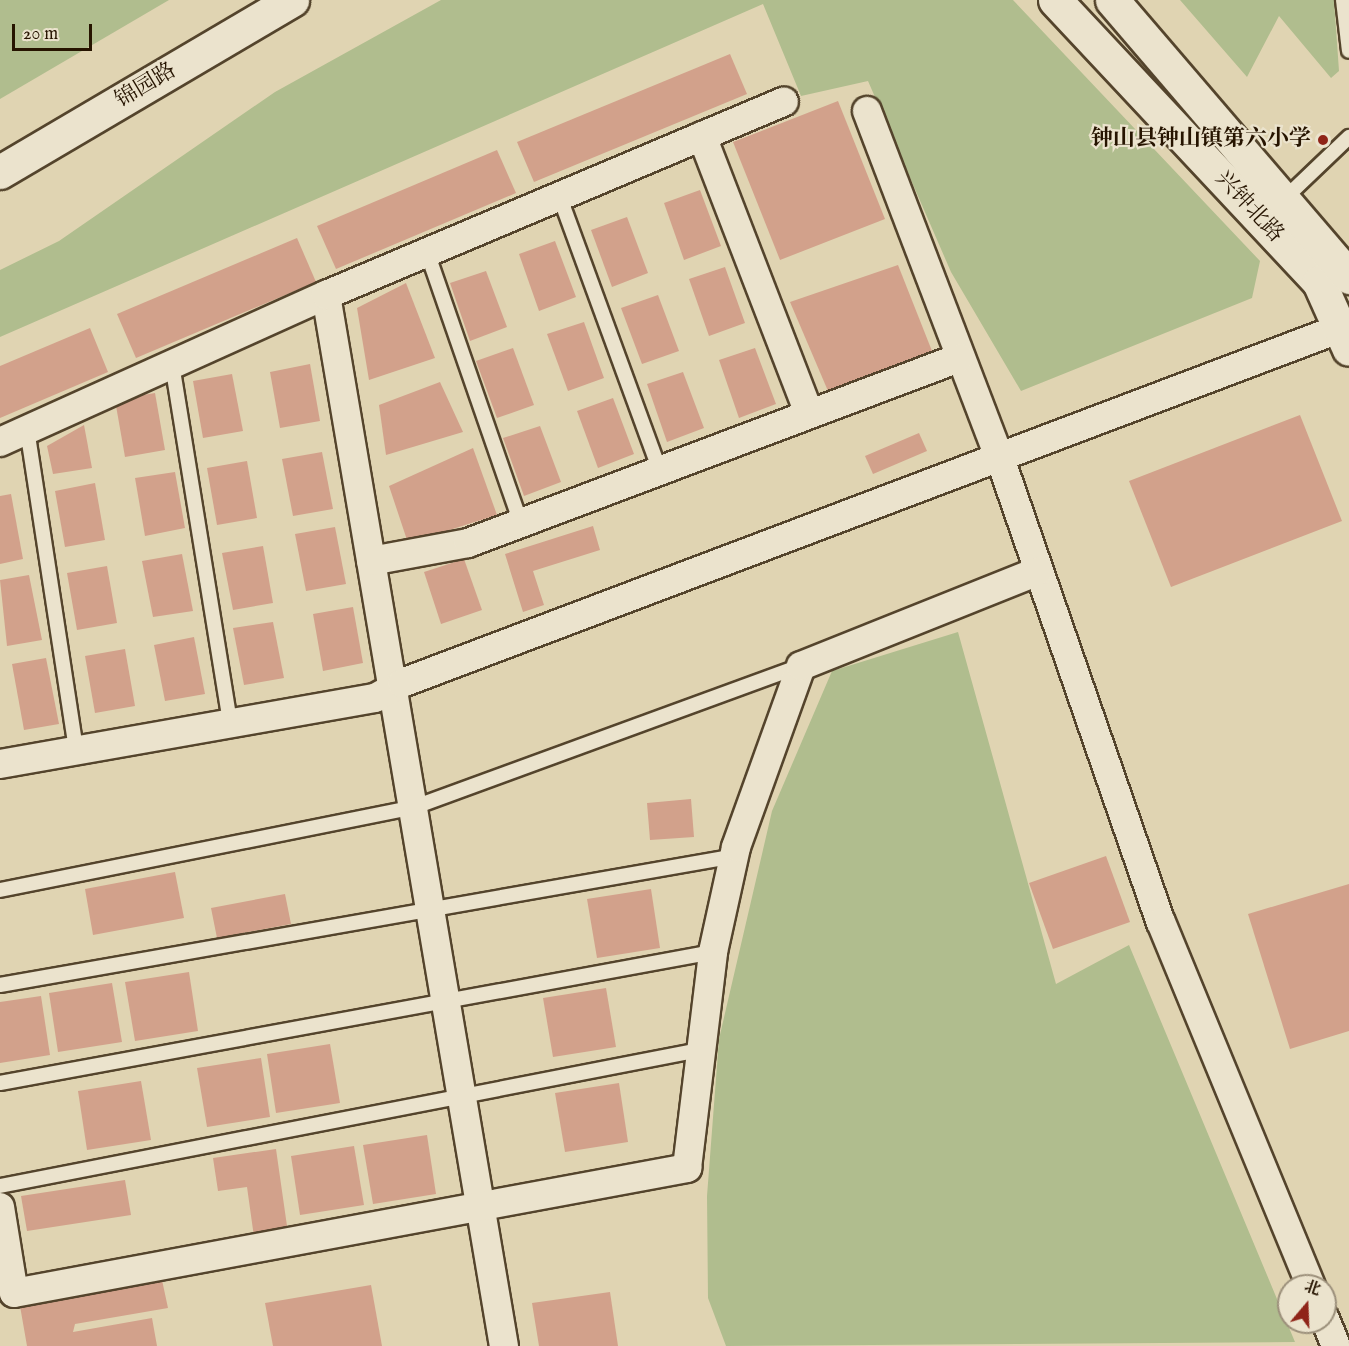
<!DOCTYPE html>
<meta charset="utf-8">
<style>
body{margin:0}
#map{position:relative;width:1349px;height:1346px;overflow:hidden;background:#e0d4b2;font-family:"IM FELL English","Noto Serif SC",serif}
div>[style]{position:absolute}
.green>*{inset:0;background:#b0bd8e}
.building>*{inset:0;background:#d2a18b}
.roads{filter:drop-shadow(2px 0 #54442c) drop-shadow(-2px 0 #54442c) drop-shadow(0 2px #54442c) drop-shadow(0 -2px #54442c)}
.lane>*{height:14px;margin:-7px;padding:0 7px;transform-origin:7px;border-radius:7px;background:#ebe3cd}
.street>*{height:28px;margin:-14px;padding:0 14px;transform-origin:14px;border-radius:14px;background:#ebe3cd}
.secondary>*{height:33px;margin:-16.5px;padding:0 16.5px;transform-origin:16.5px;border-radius:16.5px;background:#ebe3cd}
.dots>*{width:16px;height:16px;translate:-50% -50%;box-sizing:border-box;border:3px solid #ebe3cd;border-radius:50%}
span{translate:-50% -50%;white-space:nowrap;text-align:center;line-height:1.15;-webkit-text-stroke:4.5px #ebe3cd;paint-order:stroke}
.street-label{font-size:22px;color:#261400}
.poi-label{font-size:22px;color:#261400;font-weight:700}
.right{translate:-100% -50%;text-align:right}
.north{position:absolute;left:1277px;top:1274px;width:60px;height:60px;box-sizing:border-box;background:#ebe3cd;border:2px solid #9c907b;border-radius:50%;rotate:19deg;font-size:16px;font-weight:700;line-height:24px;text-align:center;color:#261400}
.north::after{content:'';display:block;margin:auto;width:21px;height:27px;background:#8f2418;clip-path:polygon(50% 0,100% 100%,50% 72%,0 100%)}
.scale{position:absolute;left:12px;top:24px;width:80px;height:27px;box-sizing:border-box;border:3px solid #261400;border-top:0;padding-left:8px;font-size:18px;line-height:21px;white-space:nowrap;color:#261400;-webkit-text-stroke:4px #ebe3cd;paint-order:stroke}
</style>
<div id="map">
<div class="green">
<div style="clip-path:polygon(0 0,169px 0,0 99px)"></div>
<div style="clip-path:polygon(441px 0,1013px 0,1260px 261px,1252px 298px,1021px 391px,951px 272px,868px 81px,801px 96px,763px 4px,0 337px,0 270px,59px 241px,275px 92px)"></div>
<div style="clip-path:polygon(1180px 0,1334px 0,1339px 71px,1331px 78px,1279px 16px,1247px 77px)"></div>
<div style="clip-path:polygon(958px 632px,1056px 984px,1129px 945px,1295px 1342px,726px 1346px,708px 1298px,707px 1196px,719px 1039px,772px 811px,832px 671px)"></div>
</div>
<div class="building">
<div style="clip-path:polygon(730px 54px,747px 94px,534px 182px,517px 142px)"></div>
<div style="clip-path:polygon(838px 101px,885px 219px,780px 260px,733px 142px)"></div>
<div style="clip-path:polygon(497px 150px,516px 193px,336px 269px,317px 226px)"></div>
<div style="clip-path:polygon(700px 190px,721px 246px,684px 260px,664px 203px)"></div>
<div style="clip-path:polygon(627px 217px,648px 273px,612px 287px,591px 230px)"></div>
<div style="clip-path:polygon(297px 238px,316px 282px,136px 358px,117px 314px)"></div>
<div style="clip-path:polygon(555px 241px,576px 297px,539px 311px,519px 254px)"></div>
<div style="clip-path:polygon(898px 265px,932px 351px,828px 391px,790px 302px)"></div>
<div style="clip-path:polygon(725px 267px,745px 323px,709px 336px,689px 279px)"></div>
<div style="clip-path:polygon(486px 271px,507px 327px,470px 341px,450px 283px)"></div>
<div style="clip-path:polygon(406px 283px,435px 358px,369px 380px,357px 308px)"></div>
<div style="clip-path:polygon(658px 295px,679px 351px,642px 364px,621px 308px)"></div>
<div style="clip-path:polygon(584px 322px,604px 378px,568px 391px,547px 334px)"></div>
<div style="clip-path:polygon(90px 328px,108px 372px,0 418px,0 366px)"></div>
<div style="clip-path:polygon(513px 348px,534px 405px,497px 418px,476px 361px)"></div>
<div style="clip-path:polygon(755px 348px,776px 404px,739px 418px,719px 360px)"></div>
<div style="clip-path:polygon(310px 364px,320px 421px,280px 428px,270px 372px)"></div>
<div style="clip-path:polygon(683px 372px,704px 428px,667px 442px,647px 384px)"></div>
<div style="clip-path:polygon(232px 374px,243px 431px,203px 438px,193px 381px)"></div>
<div style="clip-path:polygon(440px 382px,463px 432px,386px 455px,379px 405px)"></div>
<div style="clip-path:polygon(155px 393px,165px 450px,125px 457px,115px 400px)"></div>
<div style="clip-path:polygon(613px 398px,634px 454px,598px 468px,577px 411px)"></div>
<div style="clip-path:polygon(1300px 415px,1342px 521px,1171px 587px,1129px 481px)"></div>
<div style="clip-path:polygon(84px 425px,92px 468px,53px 474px,47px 446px)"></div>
<div style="clip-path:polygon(540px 426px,561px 482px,524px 496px,503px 438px)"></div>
<div style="clip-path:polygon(919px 433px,927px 451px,873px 474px,865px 456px)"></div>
<div style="clip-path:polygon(473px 448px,497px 515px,408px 543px,389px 486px)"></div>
<div style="clip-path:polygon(322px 452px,333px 509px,293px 516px,282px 459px)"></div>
<div style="clip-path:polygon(247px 461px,257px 518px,217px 525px,207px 468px)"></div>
<div style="clip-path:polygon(175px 472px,185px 528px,145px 536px,135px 478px)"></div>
<div style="clip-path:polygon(95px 483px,105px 540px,65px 547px,55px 491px)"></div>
<div style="clip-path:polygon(11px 494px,23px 559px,0 564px,0 496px)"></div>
<div style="clip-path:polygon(593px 526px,600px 550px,533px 571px,544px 605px,523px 612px,505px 554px)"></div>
<div style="clip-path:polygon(335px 527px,346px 584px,306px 591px,295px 534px)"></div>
<div style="clip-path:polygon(263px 546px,273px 603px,233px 610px,222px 553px)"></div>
<div style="clip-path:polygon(182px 554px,193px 611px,153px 617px,142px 561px)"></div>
<div style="clip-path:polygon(464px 559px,482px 610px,441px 624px,424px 572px)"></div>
<div style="clip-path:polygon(107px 566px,117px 623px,77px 630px,67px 573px)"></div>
<div style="clip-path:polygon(29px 575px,42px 640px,7px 646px,0 580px)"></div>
<div style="clip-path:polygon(353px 607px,363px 663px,323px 671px,313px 614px)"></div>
<div style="clip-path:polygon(273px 622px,284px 678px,244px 685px,233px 628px)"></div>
<div style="clip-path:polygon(194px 637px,205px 694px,165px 701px,154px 645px)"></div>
<div style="clip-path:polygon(125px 649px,135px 706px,95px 713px,85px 656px)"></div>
<div style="clip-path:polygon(46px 658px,59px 724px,24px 730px,12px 664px)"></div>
<div style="clip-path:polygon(691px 799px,694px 837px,650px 840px,647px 803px)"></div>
<div style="clip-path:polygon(1106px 856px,1130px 922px,1053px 949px,1029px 883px)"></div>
<div style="clip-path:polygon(175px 872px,184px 918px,93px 935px,85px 889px)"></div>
<div style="clip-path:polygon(1349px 884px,1349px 1031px,1290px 1049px,1248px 914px)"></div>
<div style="clip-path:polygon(651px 889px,660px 948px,597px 958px,587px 899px)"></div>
<div style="clip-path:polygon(285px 894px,291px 924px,217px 938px,211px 908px)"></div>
<div style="clip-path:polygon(189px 972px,198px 1031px,135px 1041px,125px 982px)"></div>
<div style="clip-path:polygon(112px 983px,122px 1042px,58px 1052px,49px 993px)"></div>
<div style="clip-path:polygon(606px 988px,616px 1047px,553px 1057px,543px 998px)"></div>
<div style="clip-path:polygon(41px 996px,50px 1055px,0 1063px,0 1002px)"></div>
<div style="clip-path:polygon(330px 1044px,340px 1103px,276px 1113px,267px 1054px)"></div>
<div style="clip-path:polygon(261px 1058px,270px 1117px,207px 1127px,197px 1068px)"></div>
<div style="clip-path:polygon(141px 1081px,151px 1140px,87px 1150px,78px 1091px)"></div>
<div style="clip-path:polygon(619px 1083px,628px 1142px,565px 1152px,555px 1093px)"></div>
<div style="clip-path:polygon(427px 1135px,436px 1194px,373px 1204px,363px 1145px)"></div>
<div style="clip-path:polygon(354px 1146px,364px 1205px,300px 1215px,291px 1156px)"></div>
<div style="clip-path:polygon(276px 1149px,288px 1233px,254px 1237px,247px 1187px,218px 1191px,213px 1158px)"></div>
<div style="clip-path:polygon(125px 1180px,131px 1215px,27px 1231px,21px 1196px)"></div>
<div style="clip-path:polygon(162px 1280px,168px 1308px,75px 1324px,73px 1332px,152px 1318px,157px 1346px,27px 1346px,20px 1306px)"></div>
<div style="clip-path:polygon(371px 1285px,382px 1346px,273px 1346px,265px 1303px)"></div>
<div style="clip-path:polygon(610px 1292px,618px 1346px,539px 1346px,532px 1303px)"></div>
</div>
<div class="roads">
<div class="lane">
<div style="left:1343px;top:0;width:51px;rotate:83.3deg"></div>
<div style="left:559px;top:195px;width:294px;rotate:69.9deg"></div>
<div style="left:1282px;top:201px;width:93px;rotate:-43.7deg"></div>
<div style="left:427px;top:252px;width:287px;rotate:70.9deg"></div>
<div style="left:172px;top:364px;width:365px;rotate:80.8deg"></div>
<div style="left:27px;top:429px;width:326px;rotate:81.3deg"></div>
<div style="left:0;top:890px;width:420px;rotate:-11.3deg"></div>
<div style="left:412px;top:808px;width:412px;rotate:-20.1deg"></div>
<div style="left:0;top:985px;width:746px;rotate:-9.95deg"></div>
<div style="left:0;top:1083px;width:725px;rotate:-10.41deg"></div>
<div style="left:0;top:1186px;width:712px;rotate:-11.01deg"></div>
</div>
<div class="street">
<div style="left:867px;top:111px;width:375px;rotate:69.1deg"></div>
<div style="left:1001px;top:461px;width:488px;rotate:70.9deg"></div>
<div style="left:1161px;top:922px;width:394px;rotate:67.6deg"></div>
<div style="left:702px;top:136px;width:298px;rotate:68.9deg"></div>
<div style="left:326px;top:295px;width:1066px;rotate:80.39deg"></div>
<div style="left:0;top:442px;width:358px;rotate:-24.3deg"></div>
<div style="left:326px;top:295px;width:497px;rotate:-22.9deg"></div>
<div style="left:371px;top:561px;width:99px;rotate:-10.5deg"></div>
<div style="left:468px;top:543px;width:525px;rotate:-20.65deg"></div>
<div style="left:0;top:764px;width:381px;rotate:-10deg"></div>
<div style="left:375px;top:698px;width:31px;rotate:-29deg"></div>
<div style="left:402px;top:683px;width:1012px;rotate:-20.71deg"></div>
<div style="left:0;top:1207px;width:87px;rotate:80.8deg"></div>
<div style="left:14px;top:1293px;width:685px;rotate:-10.52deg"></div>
<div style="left:687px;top:1168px;width:218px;rotate:-83.1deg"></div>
<div style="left:713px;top:952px;width:107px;rotate:-77.6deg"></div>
<div style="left:736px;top:847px;width:192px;rotate:-70.2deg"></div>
<div style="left:801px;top:666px;width:256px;rotate:-21.8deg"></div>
<div style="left:1325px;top:1319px;width:29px;rotate:68deg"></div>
</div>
<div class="secondary">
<div style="left:1055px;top:0;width:386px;rotate:46.9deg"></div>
<div style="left:1319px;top:282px;width:73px;rotate:65.9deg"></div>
<div style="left:1112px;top:0;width:365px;rotate:49.4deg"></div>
<div style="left:0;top:172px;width:339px;rotate:-30.5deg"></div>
</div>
</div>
<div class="dots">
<div style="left:1323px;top:140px;background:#8f2418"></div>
</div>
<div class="street-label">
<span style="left:146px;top:86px;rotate:-31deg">锦园路</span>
<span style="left:1249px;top:207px;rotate:47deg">兴钟北路</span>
</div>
<div class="poi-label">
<span class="right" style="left:1311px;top:140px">钟山县钟山镇第六小学</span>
</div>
<div class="north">北</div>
<div class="scale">20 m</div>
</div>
